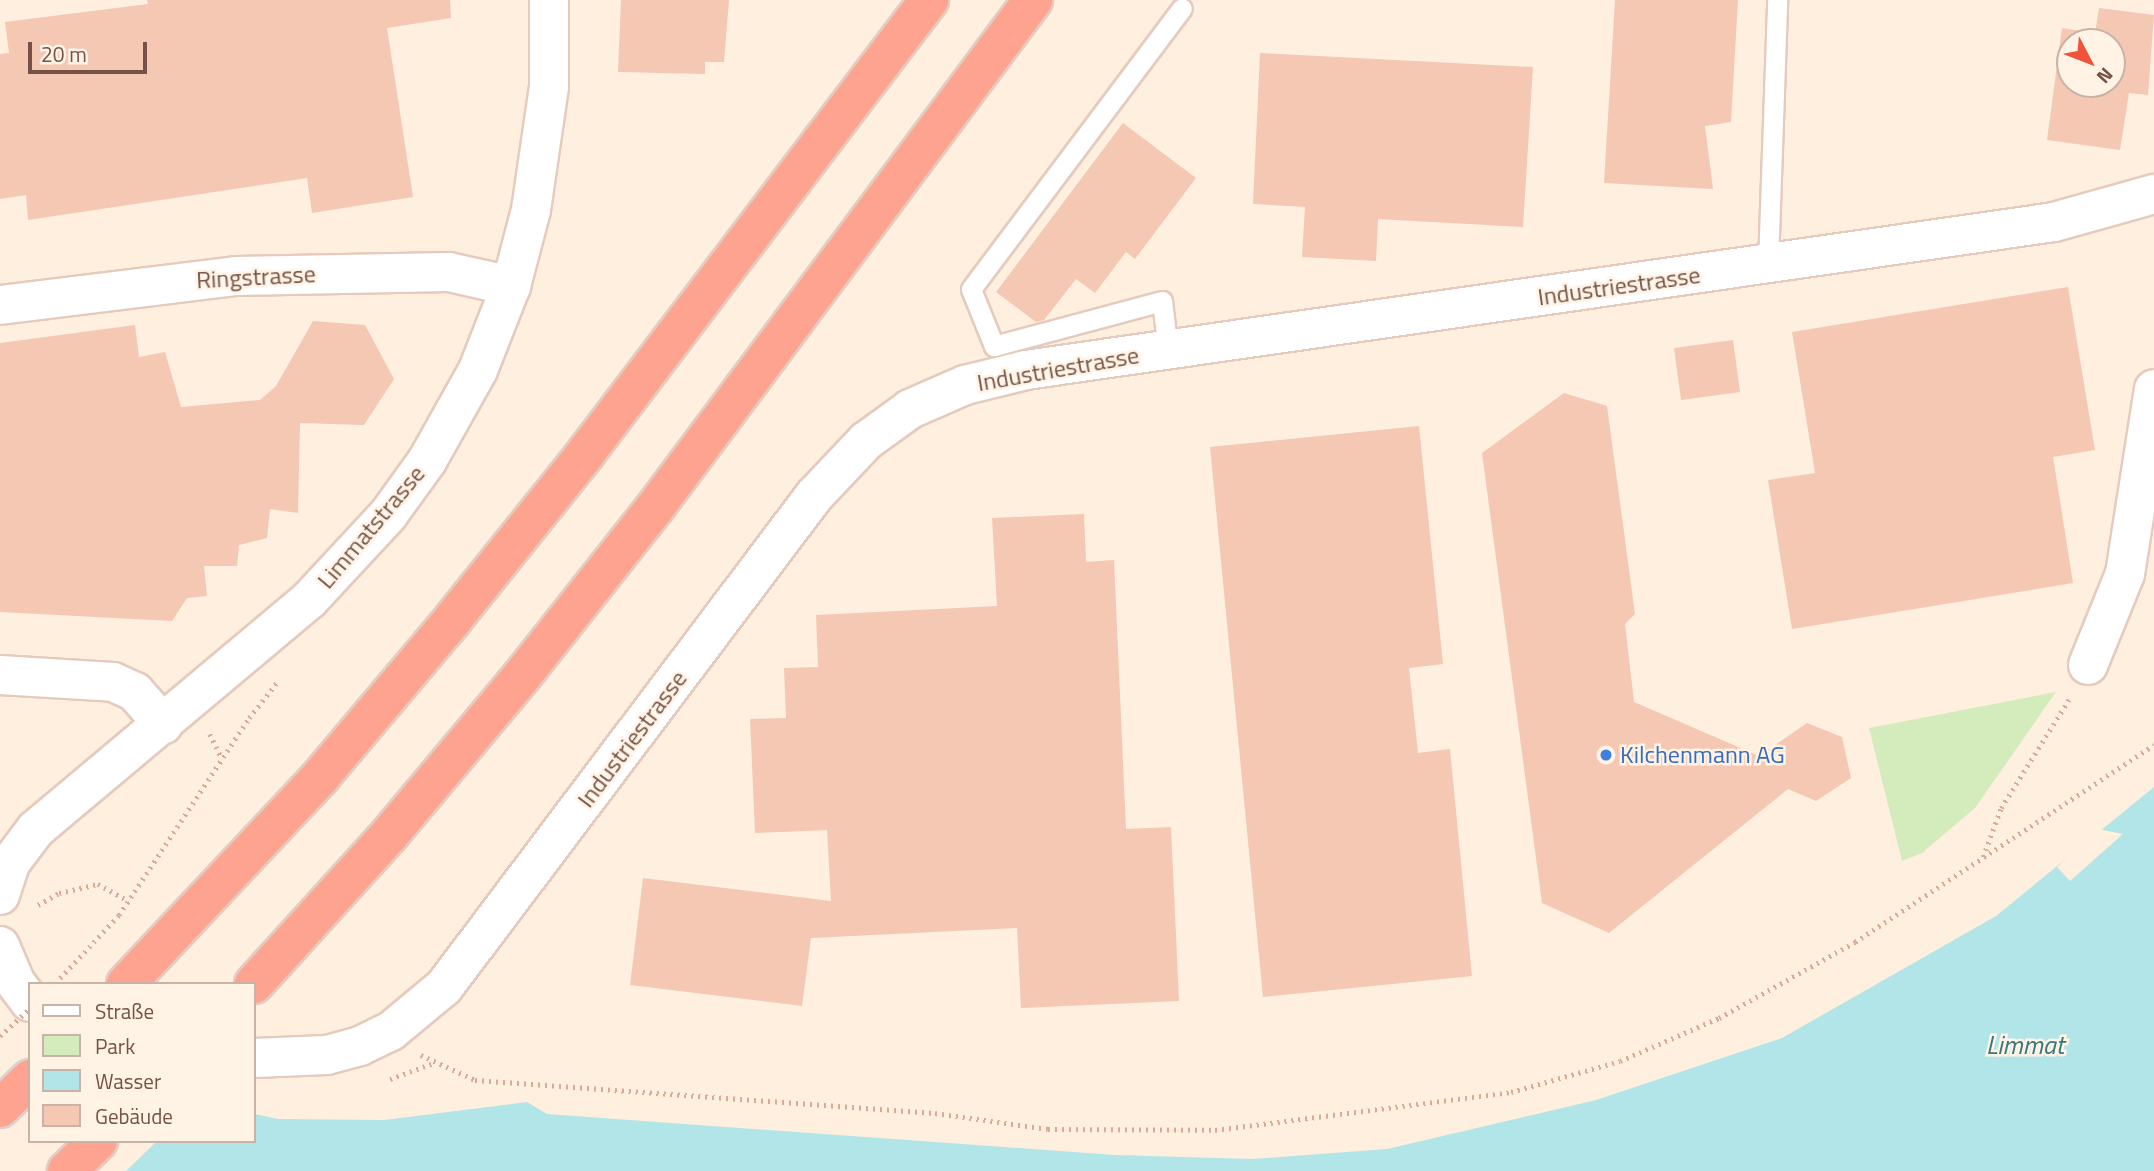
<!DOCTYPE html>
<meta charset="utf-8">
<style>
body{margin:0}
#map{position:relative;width:2154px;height:1171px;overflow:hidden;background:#feefde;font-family:"Titillium Web",sans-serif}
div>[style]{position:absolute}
.green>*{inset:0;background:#d4ecbc}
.water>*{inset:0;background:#b2e5e8}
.pier>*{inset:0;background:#feefde}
.building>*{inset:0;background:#f5c8b4}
.path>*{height:4.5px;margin-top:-2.25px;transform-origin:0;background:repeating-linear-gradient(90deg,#d9ab97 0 2px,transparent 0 7px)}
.roads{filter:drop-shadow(2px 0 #e4cbbd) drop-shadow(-2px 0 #e4cbbd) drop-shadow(0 2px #e4cbbd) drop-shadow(0 -2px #e4cbbd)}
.service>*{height:19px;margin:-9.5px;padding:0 9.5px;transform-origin:9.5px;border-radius:9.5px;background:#fff}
.minor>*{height:38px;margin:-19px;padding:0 19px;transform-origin:19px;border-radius:19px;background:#fff}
.motorway>*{height:38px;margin:-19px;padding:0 19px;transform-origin:19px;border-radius:19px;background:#fda390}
.path-bridge>*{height:4.5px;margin-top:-2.25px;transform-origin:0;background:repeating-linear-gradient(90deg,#d9ab97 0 2px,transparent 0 7px)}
.bridges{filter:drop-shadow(2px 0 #dbd2cf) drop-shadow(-2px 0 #dbd2cf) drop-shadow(0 2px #dbd2cf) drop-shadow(0 -2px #dbd2cf)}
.motorway-bridge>*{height:38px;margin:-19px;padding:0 19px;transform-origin:19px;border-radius:19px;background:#fda390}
.dots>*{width:19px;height:19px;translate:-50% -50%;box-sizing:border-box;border:4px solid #fff3e6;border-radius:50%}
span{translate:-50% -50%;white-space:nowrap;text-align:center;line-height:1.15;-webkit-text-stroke:5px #fff3e6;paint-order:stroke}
.street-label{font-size:24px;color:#755245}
.shop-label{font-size:24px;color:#366cbe}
.left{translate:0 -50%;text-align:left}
.water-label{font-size:26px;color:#38777c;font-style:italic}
.legend{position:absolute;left:28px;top:982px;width:228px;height:161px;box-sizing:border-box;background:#fff3e6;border:2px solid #c8b3a6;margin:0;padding:9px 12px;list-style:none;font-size:21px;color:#755245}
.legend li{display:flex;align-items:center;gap:14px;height:35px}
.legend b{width:35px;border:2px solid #c8b3a6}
.north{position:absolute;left:2056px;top:28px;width:70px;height:70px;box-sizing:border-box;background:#fff3e6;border:2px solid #c8b3a6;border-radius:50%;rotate:132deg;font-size:19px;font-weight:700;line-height:28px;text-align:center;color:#755245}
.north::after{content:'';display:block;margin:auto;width:24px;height:32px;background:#f1523a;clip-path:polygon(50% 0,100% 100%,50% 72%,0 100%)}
.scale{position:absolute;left:28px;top:42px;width:119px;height:32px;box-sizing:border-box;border:4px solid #755245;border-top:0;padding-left:9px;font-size:21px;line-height:24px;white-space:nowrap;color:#755245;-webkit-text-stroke:5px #fff3e6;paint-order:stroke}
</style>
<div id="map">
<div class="green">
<div style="clip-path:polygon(2056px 692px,1975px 808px,1922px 853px,1902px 861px,1869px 728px)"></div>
</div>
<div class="water">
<div style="clip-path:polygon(2154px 787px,2154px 1171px,0 1171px,30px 1141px,254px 1141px,254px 1114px,278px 1119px,384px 1120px,527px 1102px,547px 1114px,1115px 1155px,1253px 1159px,1387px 1149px,1596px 1100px,1782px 1038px,1996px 916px)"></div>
</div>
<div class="pier">
<div style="clip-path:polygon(2098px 829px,2123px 834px,2070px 881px,2057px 867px)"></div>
<div style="clip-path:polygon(0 1096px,30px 1098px,30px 1141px,157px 1141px,126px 1171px,0 1171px)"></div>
</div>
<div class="building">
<div style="clip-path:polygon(147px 0,450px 0,451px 18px,387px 28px,413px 197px,312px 213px,307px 178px,28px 220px,26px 195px,0 199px,0 54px,9px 53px,5px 22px,148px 4px)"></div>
<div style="clip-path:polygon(621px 0,729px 0,724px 62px,705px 62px,705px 74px,618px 72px)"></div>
<div style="clip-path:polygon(1615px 0,1738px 0,1731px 122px,1705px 126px,1713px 189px,1604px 183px)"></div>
<div style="clip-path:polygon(evenodd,2099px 8px,2154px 15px,2148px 95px,2129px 93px,2120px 150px,2047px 140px,2062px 28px,2095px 33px,2099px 8px,2070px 42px,2112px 42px,2112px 84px,2070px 84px,2070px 42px)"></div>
<div style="clip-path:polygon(1260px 53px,1533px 67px,1523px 227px,1378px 219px,1376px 261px,1302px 257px,1305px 207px,1253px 204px)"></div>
<div style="clip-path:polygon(1123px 123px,1196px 178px,1135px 259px,1126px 252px,1095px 293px,1076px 279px,1044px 320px,1036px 322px,996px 292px)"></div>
<div style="clip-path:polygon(2068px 287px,2095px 450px,2053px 457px,2073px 583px,1792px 629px,1768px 480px,1815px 473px,1792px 332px)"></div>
<div style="clip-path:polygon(313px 321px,365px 325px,394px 379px,364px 425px,300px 423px,298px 513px,270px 509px,267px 538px,239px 545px,237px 566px,204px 566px,207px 596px,187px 598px,172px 621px,0 612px,0 343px,135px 325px,139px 357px,165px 352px,181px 407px,260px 400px,276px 386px)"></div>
<div style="clip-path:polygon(1733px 340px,1740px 392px,1681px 400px,1674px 348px)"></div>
<div style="clip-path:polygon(1564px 393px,1607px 406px,1635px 614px,1625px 624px,1634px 702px,1759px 756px,1807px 723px,1842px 737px,1851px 778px,1816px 801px,1788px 789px,1609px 933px,1542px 903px,1482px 453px)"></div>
<div style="clip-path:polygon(1419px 426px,1443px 664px,1409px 668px,1418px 753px,1450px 749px,1472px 976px,1263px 997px,1210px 447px)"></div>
<div style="clip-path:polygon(1084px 514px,1086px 562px,1114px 560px,1126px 829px,1171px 827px,1179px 1001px,1021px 1008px,1017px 928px,811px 938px,802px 1006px,630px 985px,643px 878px,831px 901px,827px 830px,755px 833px,750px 719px,786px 718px,784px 668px,818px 667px,816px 615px,997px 606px,992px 518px)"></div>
</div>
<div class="path">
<div style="left:210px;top:734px;width:25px;rotate:64deg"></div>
<div style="left:1983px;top:857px;width:52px;rotate:-69.8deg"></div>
<div style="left:2001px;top:808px;width:128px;rotate:-58deg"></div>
<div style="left:38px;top:905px;width:24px;rotate:-30deg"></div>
<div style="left:59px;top:893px;width:40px;rotate:-13deg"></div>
<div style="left:98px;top:884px;width:35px;rotate:29deg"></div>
<div style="left:60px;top:978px;width:86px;rotate:-46.9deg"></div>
<div style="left:119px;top:915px;width:236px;rotate:-56.6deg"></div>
<div style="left:249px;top:718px;width:47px;rotate:-51.9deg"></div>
<div style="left:421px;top:1055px;width:60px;rotate:24.8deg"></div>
<div style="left:475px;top:1080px;width:461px;rotate:4.1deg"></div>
<div style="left:935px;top:1113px;width:114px;rotate:8.1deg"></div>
<div style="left:1048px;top:1129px;width:167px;rotate:0.3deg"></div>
<div style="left:1215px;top:1130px;width:298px;rotate:-7.3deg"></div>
<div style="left:1511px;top:1092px;width:113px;rotate:-15.9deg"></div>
<div style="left:1620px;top:1061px;width:108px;rotate:-23.5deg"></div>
<div style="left:1719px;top:1018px;width:156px;rotate:-29.2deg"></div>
<div style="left:1855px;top:942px;width:358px;rotate:-33.4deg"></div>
<div style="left:390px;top:1079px;width:44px;rotate:-20.1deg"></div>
</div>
<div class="roads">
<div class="service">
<div style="left:1768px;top:264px;width:264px;rotate:-88deg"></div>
<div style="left:1168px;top:351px;width:50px;rotate:-96.8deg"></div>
<div style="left:1162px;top:301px;width:174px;rotate:165deg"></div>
<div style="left:994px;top:346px;width:61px;rotate:-112deg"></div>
<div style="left:971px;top:289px;width:351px;rotate:-53.1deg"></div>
</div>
<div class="minor">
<div style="left:0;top:305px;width:238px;rotate:-7deg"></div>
<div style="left:236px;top:276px;width:213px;rotate:-1.1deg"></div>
<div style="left:449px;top:272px;width:64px;rotate:12.7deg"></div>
<div style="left:2088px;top:665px;width:98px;rotate:-67.9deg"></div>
<div style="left:2125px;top:574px;width:187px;rotate:-81.1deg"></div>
<div style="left:0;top:675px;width:113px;rotate:3.5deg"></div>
<div style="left:113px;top:682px;width:24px;rotate:24deg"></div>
<div style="left:135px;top:692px;width:43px;rotate:48.8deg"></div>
<div style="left:0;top:895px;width:35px;rotate:-72deg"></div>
<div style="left:11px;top:862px;width:41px;rotate:-52.9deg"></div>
<div style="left:36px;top:829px;width:356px;rotate:-40deg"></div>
<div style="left:309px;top:600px;width:116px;rotate:-47.1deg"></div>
<div style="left:388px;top:515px;width:67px;rotate:-54.2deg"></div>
<div style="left:427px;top:461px;width:104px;rotate:-60.7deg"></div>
<div style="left:478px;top:370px;width:90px;rotate:-68.6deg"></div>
<div style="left:511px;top:286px;width:79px;rotate:-75.3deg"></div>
<div style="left:531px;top:210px;width:124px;rotate:-81.7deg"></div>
<div style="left:549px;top:87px;width:87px;rotate:-90deg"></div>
<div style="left:0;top:946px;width:39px;rotate:67deg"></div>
<div style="left:15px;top:982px;width:25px;rotate:53deg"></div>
<div style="left:254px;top:1058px;width:73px;rotate:-2.4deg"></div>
<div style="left:327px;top:1055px;width:34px;rotate:-15deg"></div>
<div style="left:360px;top:1046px;width:34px;rotate:-26deg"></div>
<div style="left:391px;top:1031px;width:69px;rotate:-39.7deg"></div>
<div style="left:444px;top:987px;width:615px;rotate:-53deg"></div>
<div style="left:814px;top:496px;width:76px;rotate:-46.6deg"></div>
<div style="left:866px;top:441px;width:54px;rotate:-36deg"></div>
<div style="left:910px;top:409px;width:60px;rotate:-23.6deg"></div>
<div style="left:965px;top:385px;width:63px;rotate:-13.8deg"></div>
<div style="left:1026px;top:370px;width:1039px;rotate:-8.19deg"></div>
<div style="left:2054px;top:222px;width:104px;rotate:-15.6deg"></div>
</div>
<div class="motorway">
<div style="left:126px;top:984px;width:285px;rotate:-46.8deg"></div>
<div style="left:321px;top:776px;width:205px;rotate:-49.9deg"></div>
<div style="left:453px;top:619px;width:211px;rotate:-51.3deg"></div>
<div style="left:585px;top:454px;width:570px;rotate:-52.85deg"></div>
<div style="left:254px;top:984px;width:201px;rotate:-47.8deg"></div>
<div style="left:389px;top:835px;width:207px;rotate:-50.1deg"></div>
<div style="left:522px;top:676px;width:213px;rotate:-51.7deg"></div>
<div style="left:654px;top:509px;width:635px;rotate:-53.33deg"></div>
<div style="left:67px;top:1171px;width:43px;rotate:-44.1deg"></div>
</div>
</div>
<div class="path-bridge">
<div style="left:0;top:1036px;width:41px;rotate:-43deg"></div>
</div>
<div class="bridges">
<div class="motorway-bridge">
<div style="left:0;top:1108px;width:42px;rotate:-44deg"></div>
</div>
</div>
<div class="dots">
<div style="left:1606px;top:755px;background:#3f7fe0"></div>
</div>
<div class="street-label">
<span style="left:256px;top:277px;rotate:-3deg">Ringstrasse</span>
<span style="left:1619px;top:286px;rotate:-8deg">Industriestrasse</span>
<span style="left:1058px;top:369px;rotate:-10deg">Industriestrasse</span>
<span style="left:371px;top:527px;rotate:-50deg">Limmatstrasse</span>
<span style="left:632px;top:739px;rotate:-53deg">Industriestrasse</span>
</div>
<div class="shop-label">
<span class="left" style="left:1620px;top:755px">Kilchenmann AG</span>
</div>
<div class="water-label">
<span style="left:2025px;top:1045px">Limmat</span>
</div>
<ul class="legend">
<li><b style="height:9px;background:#fff"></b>Straße</li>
<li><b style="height:19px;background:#d4ecbc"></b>Park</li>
<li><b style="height:19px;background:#b2e5e8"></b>Wasser</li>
<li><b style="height:19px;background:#f5c8b4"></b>Gebäude</li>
</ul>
<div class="north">N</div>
<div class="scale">20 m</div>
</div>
